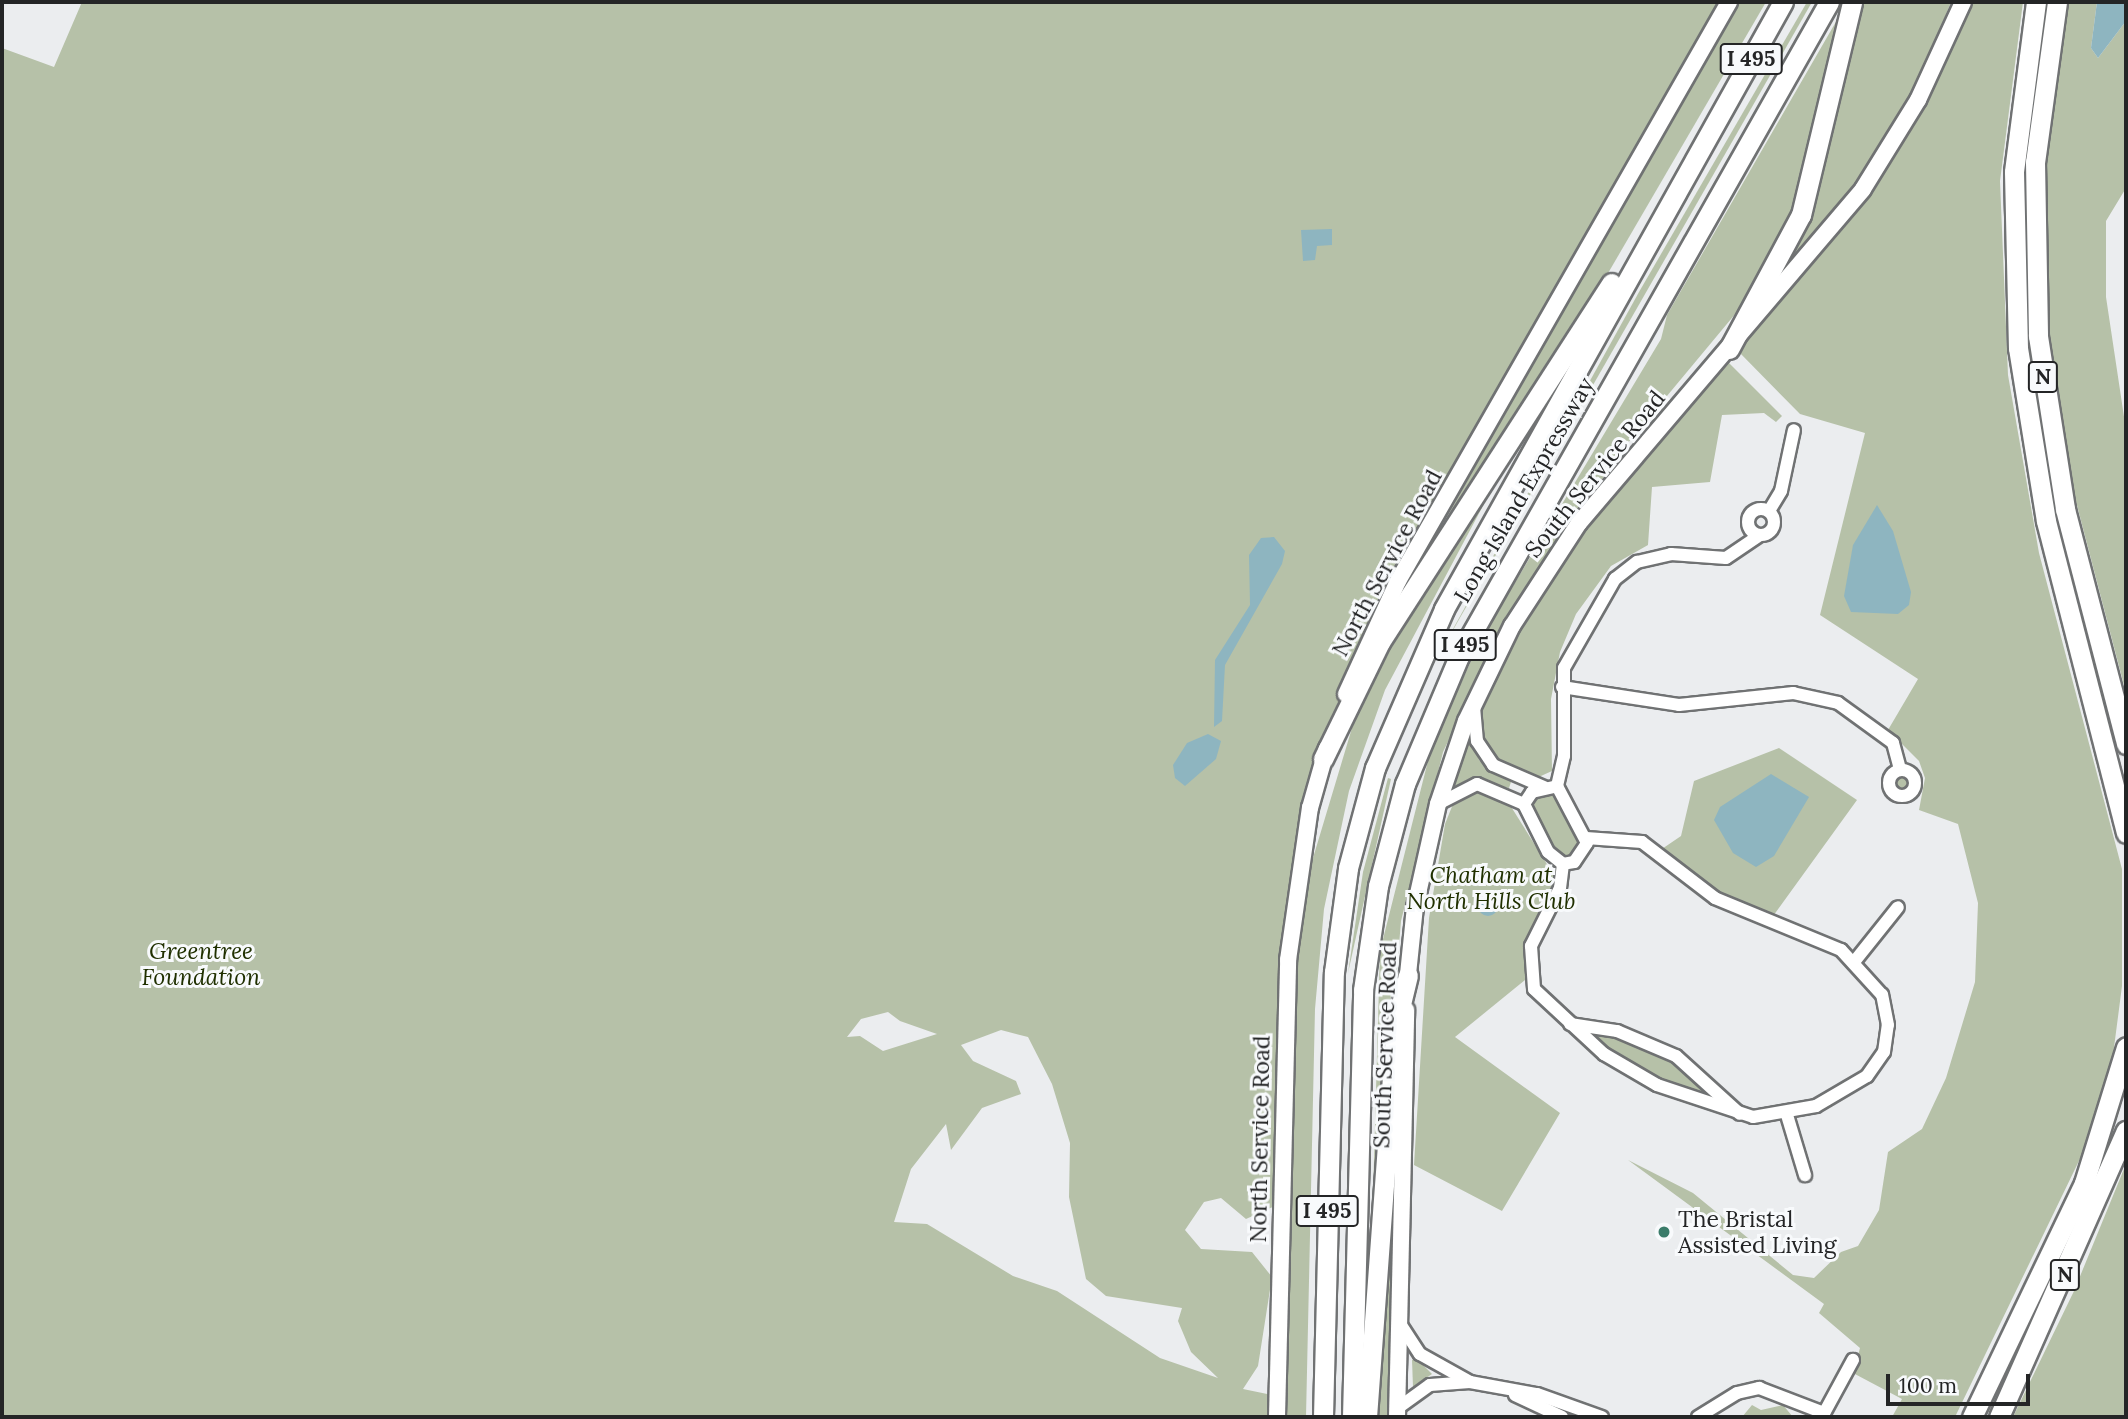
<!DOCTYPE html>
<style>
body{margin:0}
#map{position:relative;width:2128px;height:1419px;overflow:hidden;background:#ebedef;font-family:Lora,serif}
div>[style]{position:absolute}
.green>*{inset:0;background:#b6c1a8}
.round{border-radius:50%}
.water>*{inset:0;background:#8eb5c0}
.roads{filter:drop-shadow(2px 0 #707273) drop-shadow(-2px 0 #707273) drop-shadow(0 2px #707273) drop-shadow(0 -2px #707273)}
.minor>*{height:12px;margin:-6px;padding:0 6px;transform-origin:6px;border-radius:6px;background:#fff}
.minor>.ring{margin:-6px;padding:0;box-sizing:content-box;background:none;border:12px solid #fff;border-radius:50%}
.major>*{height:16px;margin:-8px;padding:0 8px;transform-origin:8px;border-radius:8px;background:#fff}
.highway>*{height:19px;margin:-9.5px;padding:0 9.5px;transform-origin:9.5px;border-radius:9.5px;background:#fff}
.dots>*{width:19px;height:19px;translate:-50% -50%;box-sizing:border-box;border:4px solid #f8fafc;border-radius:50%}
span{translate:-50% -50%;white-space:nowrap;text-align:center;line-height:1.15;-webkit-text-stroke:6px #f8fafc;paint-order:stroke}
.shield-label span{padding:2px 5px;background:#f8fafc;border:2px solid;border-radius:5px;-webkit-text-stroke-width:0}
.shield-label{font-size:21px;color:#242526;font-weight:700}
.street-label{font-size:23px;color:#242526}
.park-label{font-size:23px;color:#203000;font-style:italic}
.poi-label{font-size:23px;color:#242526}
.left{translate:0 -50%;text-align:left}
.frame{position:absolute;inset:0;border:4px solid #242526;pointer-events:none}
.scale{position:absolute;left:1886px;top:1374px;width:144px;height:32px;box-sizing:border-box;border:4px solid #242526;border-top:0;padding-left:9px;font-size:21px;line-height:24px;white-space:nowrap;color:#242526;-webkit-text-stroke:5px #f8fafc;paint-order:stroke}
</style>
<div id="map">
<div class="green">
<div style="clip-path:polygon(evenodd,82px 2px,1729px 2px,1442px 507px,1336px 719px,1295px 897px,1277px 1205px,1246px 1219px,1221px 1198px,1204px 1202px,1185px 1230px,1201px 1249px,1252px 1252px,1272px 1277px,1258px 1366px,1243px 1389px,1277px 1396px,1277px 1417px,2px 1417px,2px 48px,54px 67px,82px 2px,888px 1012px,900px 1021px,937px 1034px,883px 1051px,860px 1036px,847px 1037px,861px 1019px,888px 1012px,82px 2px,1001px 1030px,1028px 1037px,1052px 1084px,1070px 1143px,1069px 1197px,1086px 1279px,1106px 1296px,1182px 1308px,1178px 1321px,1191px 1352px,1218px 1378px,1160px 1358px,1057px 1291px,1013px 1276px,927px 1224px,894px 1222px,911px 1169px,946px 1124px,951px 1150px,982px 1108px,1021px 1094px,1016px 1081px,973px 1061px,961px 1045px,1001px 1030px)"></div>
<div style="clip-path:polygon(1735px 2px,1766px 2px,1586px 311px,1420px 565px)"></div>
<div style="clip-path:polygon(1807px 2px,1812px 2px,1437px 658px,1639px 292px)"></div>
<div style="clip-path:polygon(1858px 2px,1951px 2px,1921px 76px,1867px 169px,1780px 272px)"></div>
<div style="clip-path:polygon(1968px 2px,2023px 2px,2000px 181px,2008px 375px,2039px 553px,2122px 869px,2122px 986px,2112px 1063px,2091px 1136px,1955px 1417px,1892px 1417px,1902px 1399px,1853px 1373px,1860px 1348px,1819px 1313px,1824px 1304px,1628px 1160px,1693px 1193px,1793px 1275px,1814px 1278px,1841px 1252px,1858px 1246px,1879px 1210px,1888px 1152px,1922px 1129px,1946px 1078px,1975px 982px,1978px 903px,1958px 824px,1919px 810px,1925px 778px,1919px 761px,1888px 730px,1918px 679px,1820px 615px,1865px 433px,1800px 414px,1738px 351px,1898px 149px)"></div>
<div style="clip-path:polygon(2064px 2px,2097px 2px,2091px 48px,2098px 58px,2126px 21px,2126px 188px,2106px 221px,2106px 297px,2126px 430px,2126px 693px,2061px 444px,2049px 365px,2041px 184px)"></div>
<div style="clip-path:polygon(1841px 13px,1802px 187px,1761px 283px,1627px 444px,1512px 608px,1443px 752px,1401px 921px,1370px 1298px,1380px 951px,1431px 749px,1480px 641px,1661px 339px,1667px 315px)"></div>
<div style="clip-path:polygon(1727px 361px,1782px 416px,1776px 422px,1764px 413px,1722px 415px,1710px 482px,1652px 487px,1648px 545px,1611px 566px,1576px 614px,1560px 652px,1551px 699px,1552px 771px,1532px 780px,1491px 757px,1478px 732px,1477px 716px,1497px 669px,1568px 548px)"></div>
<div style="clip-path:polygon(1526px 425px,1385px 690px,1349px 791px,1324px 909px,1315px 1009px,1306px 1417px,1284px 1417px,1293px 987px,1304px 888px,1367px 678px)"></div>
<div style="clip-path:polygon(1469px 724px,1479px 760px,1511px 782px,1509px 788px,1468px 779px,1444px 795px)"></div>
<div style="clip-path:polygon(1779px 748px,1857px 800px,1768px 923px,1656px 853px,1681px 836px,1694px 781px)"></div>
<div class="round" style="left:1889px;top:770px;width:26px;height:26px"></div>
<div style="clip-path:polygon(1388px 778px,1391px 779px,1348px 973px,1363px 872px)"></div>
<div style="clip-path:polygon(1557px 786px,1587px 843px,1563px 864px,1527px 814px,1532px 792px)"></div>
<div style="clip-path:polygon(1476px 791px,1510px 805px,1555px 877px,1528px 943px,1525px 980px,1455px 1037px,1560px 1113px,1502px 1211px,1414px 1165px,1429px 918px,1445px 824px,1455px 799px)"></div>
<div style="clip-path:polygon(1567px 1024px,1655px 1045px,1740px 1114px,1657px 1085px)"></div>
<div style="clip-path:polygon(2126px 1164px,2126px 1417px,2013px 1417px,2074px 1291px)"></div>
<div style="clip-path:polygon(1394px 1173px,1388px 1417px,1374px 1417px)"></div>
<div style="clip-path:polygon(1416px 1358px,1432px 1374px,1413px 1387px,1412px 1360px)"></div>
<div style="clip-path:polygon(1752px 1405px,1761px 1410px,1783px 1405px,1793px 1417px,1742px 1417px)"></div>
</div>
<div class="water">
<div style="clip-path:polygon(2097px 2px,2126px 2px,2126px 21px,2098px 58px,2091px 48px)"></div>
<div style="clip-path:polygon(1332px 229px,1332px 245px,1317px 246px,1315px 260px,1303px 261px,1301px 230px)"></div>
<div style="clip-path:polygon(1877px 505px,1893px 531px,1911px 592px,1909px 605px,1898px 614px,1851px 612px,1844px 596px,1853px 545px)"></div>
<div style="clip-path:polygon(1274px 537px,1285px 551px,1282px 564px,1225px 665px,1222px 721px,1214px 727px,1215px 660px,1250px 605px,1249px 555px,1261px 538px)"></div>
<div style="clip-path:polygon(1208px 734px,1221px 741px,1216px 759px,1185px 786px,1175px 778px,1173px 765px,1187px 743px)"></div>
<div style="clip-path:polygon(1771px 774px,1809px 797px,1774px 856px,1756px 867px,1733px 853px,1714px 820px,1720px 807px)"></div>
<div class="round" style="left:1478px;top:896px;width:20px;height:20px"></div>
</div>
<div class="roads">
<div class="minor">
<div class="ring" style="left:1748px;top:509px;width:14px;height:14px"></div>
<div style="left:1769px;top:511px;width:23px;rotate:-59deg"></div>
<div style="left:1781px;top:491px;width:62px;rotate:-78deg"></div>
<div style="left:1562px;top:687px;width:118px;rotate:8.7deg"></div>
<div style="left:1679px;top:705px;width:115px;rotate:-6deg"></div>
<div style="left:1793px;top:693px;width:46px;rotate:12.5deg"></div>
<div style="left:1838px;top:703px;width:68px;rotate:36deg"></div>
<div style="left:1893px;top:743px;width:27px;rotate:75deg"></div>
<div style="left:1474px;top:707px;width:34px;rotate:85deg"></div>
<div style="left:1477px;top:741px;width:29px;rotate:56deg"></div>
<div style="left:1493px;top:765px;width:56px;rotate:23.3deg"></div>
<div class="ring" style="left:1889px;top:770px;width:14px;height:14px"></div>
<div style="left:1557px;top:786px;width:31px;rotate:-77deg"></div>
<div style="left:1564px;top:756px;width:88px;rotate:-90deg"></div>
<div style="left:1564px;top:668px;width:103px;rotate:-60.2deg"></div>
<div style="left:1615px;top:579px;width:28px;rotate:-38deg"></div>
<div style="left:1637px;top:562px;width:35px;rotate:-13deg"></div>
<div style="left:1671px;top:554px;width:55px;rotate:4.2deg"></div>
<div style="left:1726px;top:558px;width:41px;rotate:-34.1deg"></div>
<div style="left:1557px;top:786px;width:64px;rotate:62.2deg"></div>
<div style="left:1587px;top:843px;width:23px;rotate:124deg"></div>
<div style="left:1574px;top:862px;width:11px;rotate:170deg"></div>
<div style="left:1563px;top:864px;width:19px;rotate:-141deg"></div>
<div style="left:1548px;top:852px;width:54px;rotate:-116.6deg"></div>
<div style="left:1524px;top:804px;width:14px;rotate:-56deg"></div>
<div style="left:1532px;top:792px;width:26px;rotate:-13deg"></div>
<div style="left:1438px;top:804px;width:44px;rotate:-27.1deg"></div>
<div style="left:1477px;top:784px;width:51px;rotate:23.1deg"></div>
<div style="left:1563px;top:864px;width:24px;rotate:97deg"></div>
<div style="left:1560px;top:888px;width:65px;rotate:116.6deg"></div>
<div style="left:1531px;top:946px;width:43px;rotate:86deg"></div>
<div style="left:1534px;top:989px;width:96px;rotate:42.9deg"></div>
<div style="left:1604px;top:1054px;width:61px;rotate:30.3deg"></div>
<div style="left:1657px;top:1085px;width:101px;rotate:18.4deg"></div>
<div style="left:1753px;top:1117px;width:64px;rotate:-9.9deg"></div>
<div style="left:1816px;top:1106px;width:59px;rotate:-30.5deg"></div>
<div style="left:1867px;top:1076px;width:29px;rotate:-55deg"></div>
<div style="left:1884px;top:1052px;width:27px;rotate:-82deg"></div>
<div style="left:1888px;top:1025px;width:31px;rotate:-101deg"></div>
<div style="left:1882px;top:995px;width:61px;rotate:-132.3deg"></div>
<div style="left:1841px;top:950px;width:136px;rotate:-157.6deg"></div>
<div style="left:1715px;top:898px;width:92px;rotate:-142.5deg"></div>
<div style="left:1642px;top:842px;width:56px;rotate:-175.9deg"></div>
<div style="left:1854px;top:962px;width:70px;rotate:-51.3deg"></div>
<div style="left:1570px;top:1024px;width:48px;rotate:8.5deg"></div>
<div style="left:1617px;top:1031px;width:64px;rotate:23deg"></div>
<div style="left:1676px;top:1056px;width:86px;rotate:42.2deg"></div>
<div style="left:1787px;top:1115px;width:63px;rotate:73.3deg"></div>
<div style="left:1399px;top:1322px;width:38px;rotate:57deg"></div>
<div style="left:1420px;top:1354px;width:57px;rotate:29.2deg"></div>
<div style="left:1470px;top:1382px;width:68px;rotate:10.2deg"></div>
<div style="left:1537px;top:1394px;width:69px;rotate:19.5deg"></div>
<div style="left:1515px;top:1395px;width:52px;rotate:25.1deg"></div>
<div style="left:1398px;top:1408px;width:39px;rotate:-36deg"></div>
<div style="left:1430px;top:1385px;width:40px;rotate:-4.3deg"></div>
<div style="left:1698px;top:1417px;width:46px;rotate:-31.6deg"></div>
<div style="left:1737px;top:1393px;width:23px;rotate:-13deg"></div>
<div style="left:1759px;top:1388px;width:70px;rotate:21deg"></div>
<div style="left:1822px;top:1417px;width:65px;rotate:-61.5deg"></div>
</div>
<div class="major">
<div style="left:1346px;top:694px;width:124px;rotate:-65.3deg"></div>
<div style="left:1398px;top:581px;width:667px;rotate:-60.24deg"></div>
<div style="left:1407px;top:984px;width:77px;rotate:-84.1deg"></div>
<div style="left:1415px;top:907px;width:106px;rotate:-77.4deg"></div>
<div style="left:1438px;top:804px;width:88px;rotate:-71.4deg"></div>
<div style="left:1466px;top:721px;width:106px;rotate:-64.2deg"></div>
<div style="left:1512px;top:626px;width:123px;rotate:-57deg"></div>
<div style="left:1579px;top:523px;width:438px;rotate:-49.6deg"></div>
<div style="left:1863px;top:189px;width:105px;rotate:-58.3deg"></div>
<div style="left:1918px;top:100px;width:108px;rotate:-65.3deg"></div>
<div style="left:1277px;top:1417px;width:457px;rotate:-88.6deg"></div>
<div style="left:1288px;top:960px;width:154px;rotate:-81.8deg"></div>
<div style="left:1310px;top:808px;width:62px;rotate:-74.2deg"></div>
<div style="left:1397px;top:1417px;width:407px;rotate:-88.7deg"></div>
</div>
<div class="highway">
<div style="left:2036px;top:2px;width:171px;rotate:97.4deg"></div>
<div style="left:2014px;top:172px;width:176px;rotate:88.7deg"></div>
<div style="left:2018px;top:348px;width:175px;rotate:80.8deg"></div>
<div style="left:2046px;top:521px;width:322px;rotate:75.6deg"></div>
<div style="left:2057px;top:2px;width:162px;rotate:97.8deg"></div>
<div style="left:2035px;top:162px;width:174px;rotate:89deg"></div>
<div style="left:2038px;top:336px;width:175px;rotate:81.1deg"></div>
<div style="left:2065px;top:509px;width:243px;rotate:75.4deg"></div>
<div style="left:1729px;top:349px;width:152px;rotate:-61.8deg"></div>
<div style="left:1801px;top:215px;width:219px;rotate:-76.5deg"></div>
<div style="left:1323px;top:759px;width:130px;rotate:-64deg"></div>
<div style="left:1380px;top:642px;width:427px;rotate:-57.2deg"></div>
<div style="left:1323px;top:1417px;width:445px;rotate:-88.6deg"></div>
<div style="left:1334px;top:972px;width:105px;rotate:-82.3deg"></div>
<div style="left:1348px;top:868px;width:104px;rotate:-74.9deg"></div>
<div style="left:1375px;top:768px;width:173px;rotate:-66.5deg"></div>
<div style="left:1444px;top:609px;width:695px;rotate:-60.82deg"></div>
<div style="left:1352px;top:1417px;width:427px;rotate:-88.5deg"></div>
<div style="left:1363px;top:990px;width:105px;rotate:-81.8deg"></div>
<div style="left:1378px;top:886px;width:106px;rotate:-75.2deg"></div>
<div style="left:1405px;top:784px;width:139px;rotate:-67.1deg"></div>
<div style="left:1459px;top:656px;width:751px;rotate:-60.5deg"></div>
<div style="left:1367px;top:1417px;width:393px;rotate:-85.8deg"></div>
<div style="left:1396px;top:1025px;width:51px;rotate:-76.5deg"></div>
<div style="left:1972px;top:1417px;width:259px;rotate:-64.4deg"></div>
<div style="left:2084px;top:1183px;width:142px;rotate:-72.8deg"></div>
<div style="left:1999px;top:1417px;width:313px;rotate:-66.1deg"></div>
</div>
</div>
<div class="dots">
<div style="left:1664px;top:1232px;background:#3b7c6a"></div>
</div>
<div class="shield-label">
<span style="left:1751px;top:59px">I 495</span>
<span style="left:2043px;top:377px">N</span>
<span style="left:1465px;top:645px">I 495</span>
<span style="left:1327px;top:1211px">I 495</span>
<span style="left:2065px;top:1275px">N</span>
</div>
<div class="street-label">
<span style="left:1595px;top:474px;rotate:-51deg">South Service Road</span>
<span style="left:1524px;top:490px;rotate:-60deg">Long Island Expressway</span>
<span style="left:1387px;top:563px;rotate:-62deg">North Service Road</span>
<span style="left:1385px;top:1045px;rotate:-88deg">South Service Road</span>
<span style="left:1260px;top:1139px;rotate:-89deg">North Service Road</span>
</div>
<div class="park-label">
<span style="left:1491px;top:888px">Chatham at<br>North Hills Club</span>
<span style="left:201px;top:964px">Greentree<br>Foundation</span>
</div>
<div class="poi-label">
<span class="left" style="left:1678px;top:1232px">The Bristal<br>Assisted Living</span>
</div>
<div class="frame"></div>
<div class="scale">100 m</div>
</div>
